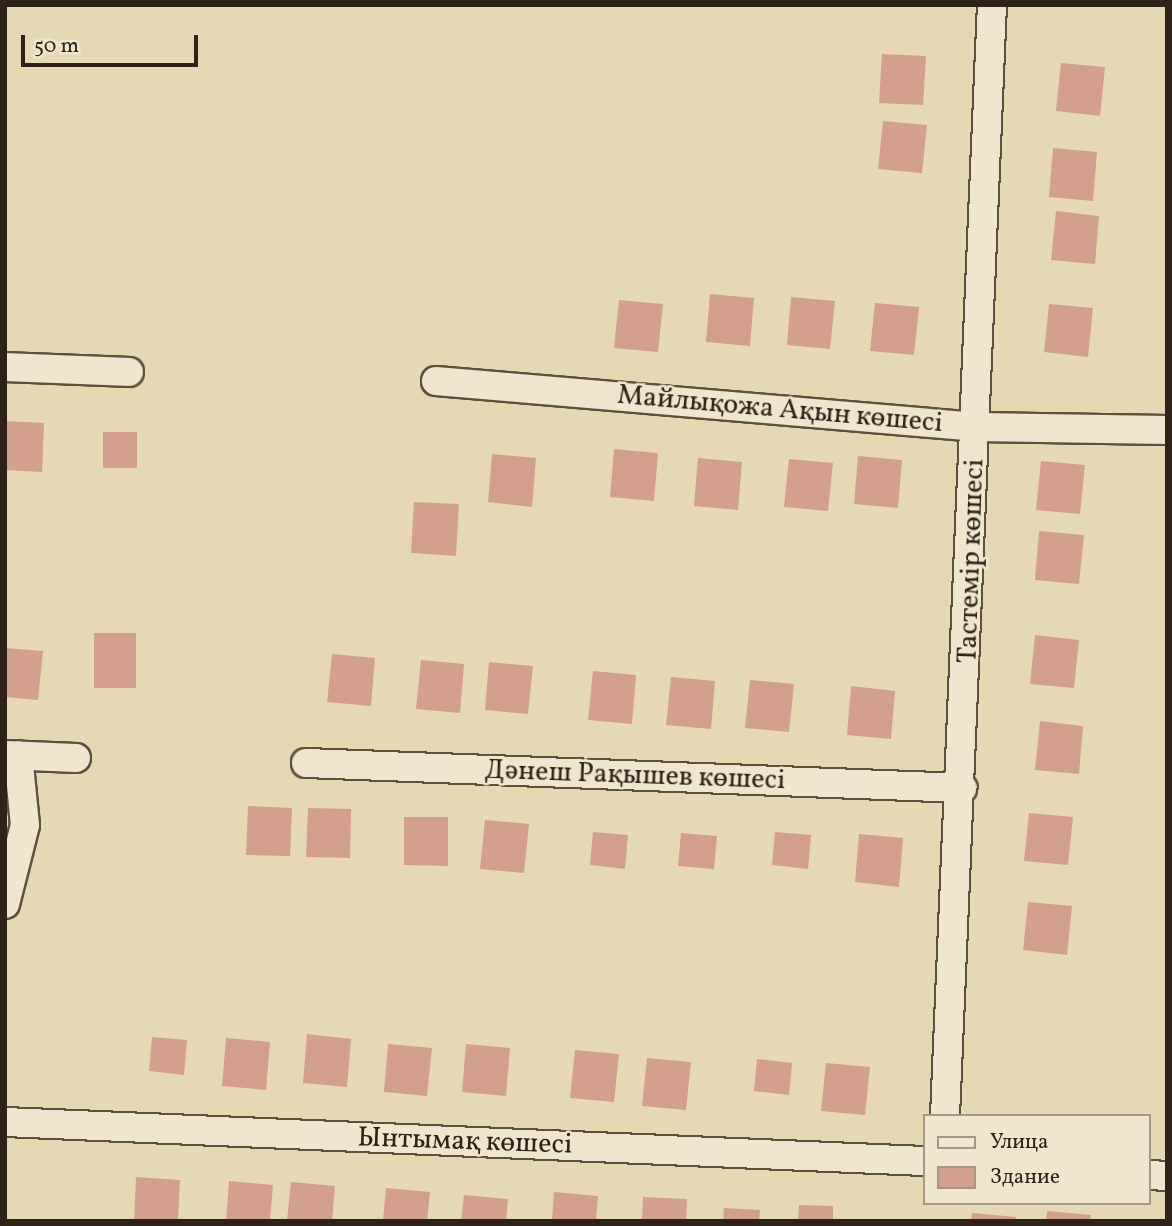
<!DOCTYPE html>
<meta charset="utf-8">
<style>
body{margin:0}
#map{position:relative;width:1172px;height:1226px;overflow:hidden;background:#e6d8b2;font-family:Vollkorn,serif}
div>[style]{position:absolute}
.building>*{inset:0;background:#d3a08d}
.roads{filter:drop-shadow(2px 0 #5d503e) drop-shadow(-2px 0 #5d503e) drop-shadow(0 2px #5d503e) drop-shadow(0 -2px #5d503e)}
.street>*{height:28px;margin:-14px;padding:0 14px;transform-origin:14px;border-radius:14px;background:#efe6cd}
span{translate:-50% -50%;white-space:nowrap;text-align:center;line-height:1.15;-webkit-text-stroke:5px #efe6cd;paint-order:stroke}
.street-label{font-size:28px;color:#2f2218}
.frame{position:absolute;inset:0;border:7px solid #2f2218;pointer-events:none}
.legend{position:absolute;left:923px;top:1114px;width:228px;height:91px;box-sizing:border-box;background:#efe6cd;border:2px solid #a29885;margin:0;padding:9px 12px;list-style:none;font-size:21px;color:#2f2218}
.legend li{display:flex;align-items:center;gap:14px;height:35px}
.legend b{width:35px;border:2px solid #a29885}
.scale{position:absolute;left:21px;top:35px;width:177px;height:32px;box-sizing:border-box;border:4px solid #2f2218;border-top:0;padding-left:9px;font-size:21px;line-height:24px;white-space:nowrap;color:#2f2218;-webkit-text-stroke:5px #efe6cd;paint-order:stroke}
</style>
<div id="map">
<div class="building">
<div style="clip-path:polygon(882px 54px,926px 56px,923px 105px,879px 103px)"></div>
<div style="clip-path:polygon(1061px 63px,1105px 67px,1100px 116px,1056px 111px)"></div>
<div style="clip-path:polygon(883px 121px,927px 125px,922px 173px,878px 169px)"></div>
<div style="clip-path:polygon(1053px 148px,1097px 152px,1093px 201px,1049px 197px)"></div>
<div style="clip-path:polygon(1056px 211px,1099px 216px,1095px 264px,1051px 260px)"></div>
<div style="clip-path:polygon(710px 294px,754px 298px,750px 346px,706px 342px)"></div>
<div style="clip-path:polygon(791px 297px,835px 301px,830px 349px,787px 345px)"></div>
<div style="clip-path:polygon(619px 300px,663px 304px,658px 352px,614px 348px)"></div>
<div style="clip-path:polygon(875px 303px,919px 307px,914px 355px,870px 351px)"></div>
<div style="clip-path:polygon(1049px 304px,1093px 308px,1088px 357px,1044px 352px)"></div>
<div style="clip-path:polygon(5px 421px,44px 423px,42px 472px,5px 470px)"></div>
<div style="clip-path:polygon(103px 432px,137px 432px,137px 468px,103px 468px)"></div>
<div style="clip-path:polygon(614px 449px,658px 453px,654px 501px,610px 497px)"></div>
<div style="clip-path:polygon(492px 454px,536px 458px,532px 507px,488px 502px)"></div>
<div style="clip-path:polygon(858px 456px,902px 460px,898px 508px,854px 504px)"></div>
<div style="clip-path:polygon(698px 458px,742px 462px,738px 510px,694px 506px)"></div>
<div style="clip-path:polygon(789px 459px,833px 463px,828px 511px,784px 507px)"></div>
<div style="clip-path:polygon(1041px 461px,1085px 465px,1080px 514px,1036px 510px)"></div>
<div style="clip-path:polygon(414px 502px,459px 504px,456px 556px,411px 553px)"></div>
<div style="clip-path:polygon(1039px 531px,1084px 535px,1079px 584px,1035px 580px)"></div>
<div style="clip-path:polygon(94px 633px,136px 633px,136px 688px,94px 688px)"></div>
<div style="clip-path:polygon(1035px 635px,1079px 640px,1074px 688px,1030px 684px)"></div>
<div style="clip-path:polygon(5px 648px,43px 651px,38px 700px,5px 697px)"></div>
<div style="clip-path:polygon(332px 654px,375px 658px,371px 706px,327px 702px)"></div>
<div style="clip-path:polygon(421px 660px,464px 664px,460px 713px,416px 709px)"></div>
<div style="clip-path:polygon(489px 662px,533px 666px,528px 714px,485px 710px)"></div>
<div style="clip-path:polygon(593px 671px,636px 675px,632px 724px,588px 720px)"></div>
<div style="clip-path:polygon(671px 677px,715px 681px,711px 729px,666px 725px)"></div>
<div style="clip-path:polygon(750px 680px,794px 684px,789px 732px,745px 728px)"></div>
<div style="clip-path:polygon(851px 686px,895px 691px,891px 739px,847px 735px)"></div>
<div style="clip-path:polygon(1040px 721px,1083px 726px,1079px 774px,1035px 770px)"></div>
<div style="clip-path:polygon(248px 806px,292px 808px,290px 856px,246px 855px)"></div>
<div style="clip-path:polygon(308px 808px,351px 809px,350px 858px,306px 857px)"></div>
<div style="clip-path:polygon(1029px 813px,1073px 817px,1068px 865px,1024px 861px)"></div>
<div style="clip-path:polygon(404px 817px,448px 817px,448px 866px,404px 865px)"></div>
<div style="clip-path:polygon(485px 820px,529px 824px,524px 873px,480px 869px)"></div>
<div style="clip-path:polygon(593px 832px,628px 835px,625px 869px,590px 865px)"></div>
<div style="clip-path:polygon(775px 832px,811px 835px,808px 869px,772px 865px)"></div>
<div style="clip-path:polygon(681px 833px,717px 836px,714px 869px,678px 866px)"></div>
<div style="clip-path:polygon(859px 834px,903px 838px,899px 887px,855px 882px)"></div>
<div style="clip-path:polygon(1028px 902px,1072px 906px,1067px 955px,1023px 950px)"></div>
<div style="clip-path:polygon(307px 1034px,351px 1039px,347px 1087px,303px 1083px)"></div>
<div style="clip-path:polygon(152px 1037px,187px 1040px,184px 1075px,149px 1071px)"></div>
<div style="clip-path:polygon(226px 1038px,270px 1042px,266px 1090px,222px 1086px)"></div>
<div style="clip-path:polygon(388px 1044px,432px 1048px,427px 1096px,384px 1092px)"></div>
<div style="clip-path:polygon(466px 1044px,510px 1048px,506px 1096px,462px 1092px)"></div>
<div style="clip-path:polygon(575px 1050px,619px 1054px,614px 1102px,570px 1098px)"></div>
<div style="clip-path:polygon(647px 1058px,691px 1062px,686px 1110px,642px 1106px)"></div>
<div style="clip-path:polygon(757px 1059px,792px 1063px,789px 1095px,754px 1091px)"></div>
<div style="clip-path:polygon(826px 1063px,870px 1067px,865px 1115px,821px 1111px)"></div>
<div style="clip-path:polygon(136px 1177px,180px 1180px,178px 1221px,134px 1221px)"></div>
<div style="clip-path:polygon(229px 1181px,273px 1185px,270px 1221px,226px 1221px)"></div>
<div style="clip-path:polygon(291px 1182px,335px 1186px,332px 1221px,287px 1221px)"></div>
<div style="clip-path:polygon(386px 1188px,430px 1192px,427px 1221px,383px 1221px)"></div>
<div style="clip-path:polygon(554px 1192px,598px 1196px,596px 1221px,552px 1221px)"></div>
<div style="clip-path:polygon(464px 1195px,508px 1199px,506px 1221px,461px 1221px)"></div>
<div style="clip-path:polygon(643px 1197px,687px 1199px,686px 1221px,642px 1221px)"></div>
<div style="clip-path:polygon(799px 1205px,833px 1206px,833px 1221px,798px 1221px)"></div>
<div style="clip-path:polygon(724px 1208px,760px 1210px,759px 1221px,723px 1221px)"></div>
<div style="clip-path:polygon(1047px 1211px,1091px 1215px,1090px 1221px,1046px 1221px)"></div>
<div style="clip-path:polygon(972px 1213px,1016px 1217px,1015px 1221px,971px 1221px)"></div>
</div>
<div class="roads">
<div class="street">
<div style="left:5px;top:367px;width:124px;rotate:2.3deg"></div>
<div style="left:436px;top:381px;width:543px;rotate:4.86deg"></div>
<div style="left:977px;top:427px;width:190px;rotate:0.9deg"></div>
<div style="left:5px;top:755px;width:71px;rotate:2.4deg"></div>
<div style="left:306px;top:763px;width:657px;rotate:2.18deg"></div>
<div style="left:5px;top:904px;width:81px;rotate:-75.8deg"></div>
<div style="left:25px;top:825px;width:70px;rotate:-95.7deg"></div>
<div style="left:945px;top:1116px;width:1112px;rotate:-87.58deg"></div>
<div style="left:5px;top:1122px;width:921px;rotate:2.43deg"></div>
<div style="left:1149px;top:1175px;width:18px;rotate:3deg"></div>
</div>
</div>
<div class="street-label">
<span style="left:780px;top:410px;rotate:5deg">Майлықожа Ақын көшесі</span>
<span style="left:972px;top:561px;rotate:-88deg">Тастемір көшесі</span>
<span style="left:635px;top:776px;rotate:2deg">Дәнеш Рақышев көшесі</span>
<span style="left:465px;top:1142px;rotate:2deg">Ынтымақ көшесі</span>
</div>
<div class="frame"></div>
<ul class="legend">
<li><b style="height:9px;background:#efe6cd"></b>Улица</li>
<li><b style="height:19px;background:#d3a08d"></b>Здание</li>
</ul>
<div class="scale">50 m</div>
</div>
